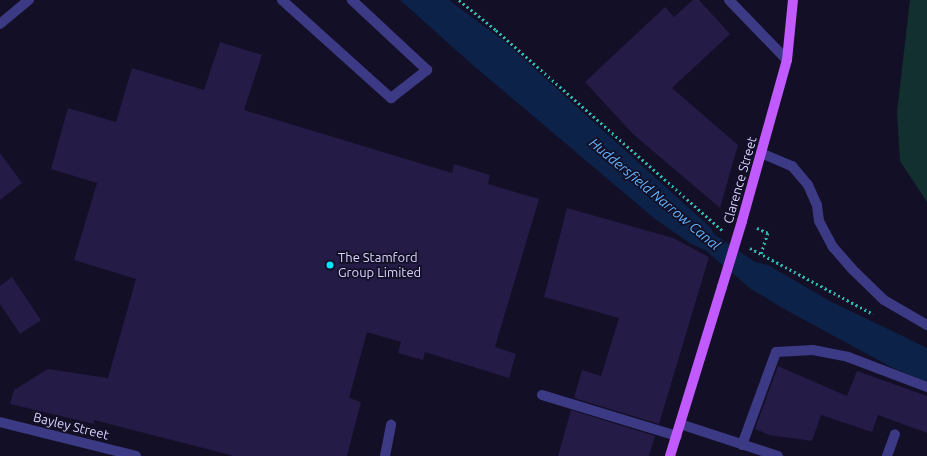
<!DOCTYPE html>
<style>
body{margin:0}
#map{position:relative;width:927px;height:456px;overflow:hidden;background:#130f26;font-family:Ubuntu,sans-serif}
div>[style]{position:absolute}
.green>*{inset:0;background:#12302f}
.water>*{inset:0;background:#0c2248}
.building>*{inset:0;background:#241b47}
.path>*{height:2.5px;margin-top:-1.25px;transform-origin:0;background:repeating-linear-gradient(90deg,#2fb8b0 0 2px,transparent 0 5px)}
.minor>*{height:10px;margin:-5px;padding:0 5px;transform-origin:5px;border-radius:5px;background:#3d3a85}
.major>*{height:10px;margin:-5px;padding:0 5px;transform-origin:5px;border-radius:5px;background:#c25bff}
.major-bridge>*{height:10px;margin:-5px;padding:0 5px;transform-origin:5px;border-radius:5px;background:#c25bff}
.dots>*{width:11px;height:11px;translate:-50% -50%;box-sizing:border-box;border:2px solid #130f26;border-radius:50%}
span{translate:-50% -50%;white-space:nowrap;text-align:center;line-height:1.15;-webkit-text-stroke:3.5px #130f26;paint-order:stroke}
.street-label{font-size:13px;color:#d9d4ff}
.poi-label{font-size:13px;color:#d9d4ff}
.left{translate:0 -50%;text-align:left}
.water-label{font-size:14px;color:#62b6ff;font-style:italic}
</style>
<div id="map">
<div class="green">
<div style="clip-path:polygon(910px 0,927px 0,927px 202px,900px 161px,897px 112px)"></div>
</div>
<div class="water">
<div style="clip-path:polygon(400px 0,449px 0,504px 41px,711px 228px,714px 234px,755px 262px,768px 265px,830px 301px,927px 348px,927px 382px,893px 368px,786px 310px,751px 289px,705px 250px,691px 244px,655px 219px,475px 67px)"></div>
</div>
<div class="building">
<div style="clip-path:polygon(693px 0,699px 0,730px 34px,672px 88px,738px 145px,720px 208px,633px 134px,585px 82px,665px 7px,674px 17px)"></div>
<div style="clip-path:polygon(220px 42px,262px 55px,244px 110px,452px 173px,454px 164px,490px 175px,488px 184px,539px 199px,495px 347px,516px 354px,509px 378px,425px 352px,423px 360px,398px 353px,401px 342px,367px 332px,349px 398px,361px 402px,347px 456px,234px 456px,94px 420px,94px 424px,10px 404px,14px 390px,48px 369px,108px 378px,136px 279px,74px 260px,97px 183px,51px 169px,68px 108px,116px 122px,132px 68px,204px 90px)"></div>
<div style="clip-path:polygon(0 153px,22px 183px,0 200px)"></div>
<div style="clip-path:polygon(567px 208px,673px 238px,709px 257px,659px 424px,574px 398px,582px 370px,601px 376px,619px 318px,544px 297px)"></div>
<div style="clip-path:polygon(12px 277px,41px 320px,20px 334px,0 304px,0 286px)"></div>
<div style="clip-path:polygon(778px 366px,847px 396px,857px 371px,927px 396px,927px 433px,878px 415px,872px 432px,821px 415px,812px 441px,769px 435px,755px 429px)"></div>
<div style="clip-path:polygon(571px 410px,655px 436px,649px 456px,558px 456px)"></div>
</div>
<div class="path">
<div style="left:459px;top:0;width:48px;rotate:39deg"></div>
<div style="left:496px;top:30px;width:302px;rotate:41.5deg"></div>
<div style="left:757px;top:228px;width:12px;rotate:24deg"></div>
<div style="left:768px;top:233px;width:23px;rotate:108deg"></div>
<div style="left:750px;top:248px;width:140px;rotate:28.2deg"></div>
</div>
<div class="minor">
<div style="left:282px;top:0;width:147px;rotate:42deg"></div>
<div style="left:391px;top:98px;width:46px;rotate:-37.9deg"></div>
<div style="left:427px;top:70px;width:103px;rotate:-137deg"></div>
<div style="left:729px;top:0;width:83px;rotate:46deg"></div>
<div style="left:0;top:24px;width:38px;rotate:-40deg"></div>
<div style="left:761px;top:153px;width:34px;rotate:23deg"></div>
<div style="left:792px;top:166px;width:25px;rotate:50deg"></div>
<div style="left:808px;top:185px;width:22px;rotate:66deg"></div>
<div style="left:817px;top:205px;width:16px;rotate:83deg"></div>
<div style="left:819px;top:221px;width:30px;rotate:62deg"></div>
<div style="left:833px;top:247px;width:29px;rotate:49deg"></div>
<div style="left:852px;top:269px;width:45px;rotate:44.1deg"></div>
<div style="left:884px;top:300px;width:50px;rotate:30.2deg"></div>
<div style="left:542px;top:395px;width:141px;rotate:16.9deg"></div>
<div style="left:0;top:422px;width:140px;rotate:14deg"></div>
<div style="left:680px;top:424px;width:103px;rotate:18.1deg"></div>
<div style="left:742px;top:445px;width:99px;rotate:-69.9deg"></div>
<div style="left:776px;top:352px;width:37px;rotate:-3deg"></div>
<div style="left:813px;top:350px;width:36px;rotate:11deg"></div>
<div style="left:848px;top:357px;width:85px;rotate:20.8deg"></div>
<div style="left:385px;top:456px;width:32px;rotate:-79deg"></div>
<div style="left:887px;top:456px;width:23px;rotate:-70deg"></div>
</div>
<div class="major">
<div style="left:742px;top:221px;width:167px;rotate:-74.4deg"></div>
<div style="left:787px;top:60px;width:60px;rotate:-84.3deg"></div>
<div style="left:670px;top:456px;width:177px;rotate:-72.9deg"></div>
</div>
<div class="major-bridge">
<div style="left:722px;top:287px;width:69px;rotate:-73.1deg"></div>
</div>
<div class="dots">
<div style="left:330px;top:265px;background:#00e5ff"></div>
</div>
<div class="street-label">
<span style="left:740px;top:180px;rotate:-74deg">Clarence Street</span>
<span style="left:71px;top:426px;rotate:14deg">Bayley Street</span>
</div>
<div class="poi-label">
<span class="left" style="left:338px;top:265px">The Stamford<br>Group Limited</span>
</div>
<div class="water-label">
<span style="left:655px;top:194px;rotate:40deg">Huddersfield Narrow Canal</span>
</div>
</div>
